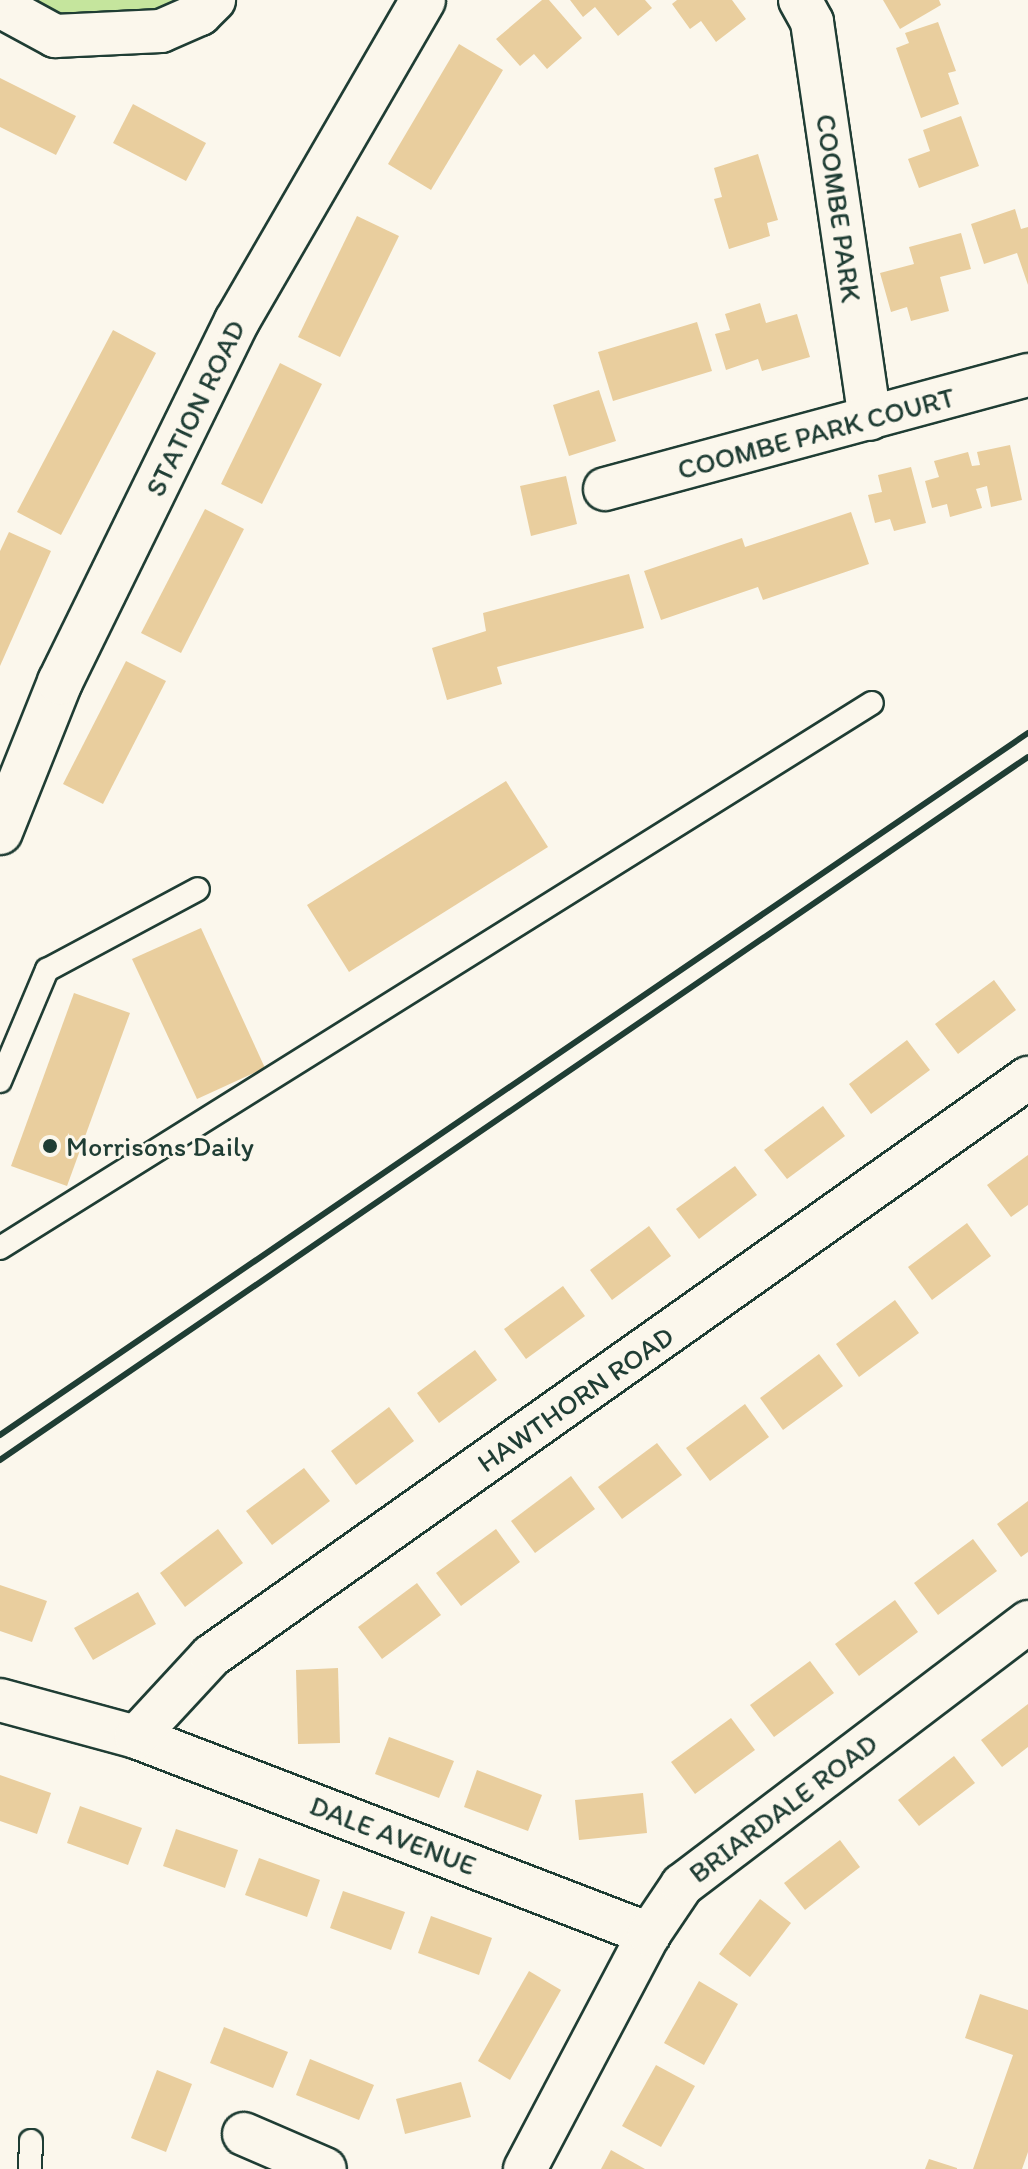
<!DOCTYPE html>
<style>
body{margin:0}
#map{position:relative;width:1028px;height:2169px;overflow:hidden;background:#fbf7ec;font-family:Itim,sans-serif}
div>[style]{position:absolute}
.green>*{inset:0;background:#c5e59d}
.building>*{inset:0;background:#e9ce9e}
.roads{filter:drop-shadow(2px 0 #1f3d34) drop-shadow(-2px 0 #1f3d34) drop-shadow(0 2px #1f3d34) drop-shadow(0 -2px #1f3d34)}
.service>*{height:22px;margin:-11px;padding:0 11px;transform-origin:11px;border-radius:11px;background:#fbf7ec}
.minor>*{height:42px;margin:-21px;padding:0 21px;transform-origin:21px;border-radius:21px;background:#fbf7ec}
.secondary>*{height:44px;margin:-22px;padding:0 22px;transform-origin:22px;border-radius:22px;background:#fbf7ec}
.rail>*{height:6px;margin:-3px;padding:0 3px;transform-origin:3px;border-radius:3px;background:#1f3d34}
.dots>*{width:22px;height:22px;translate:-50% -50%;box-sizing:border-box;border:4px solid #fbf7ec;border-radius:50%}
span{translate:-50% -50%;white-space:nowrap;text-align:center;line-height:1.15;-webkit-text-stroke:6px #fbf7ec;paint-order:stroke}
.street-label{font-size:28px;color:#1f3d34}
.poi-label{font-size:28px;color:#1f3d34}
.left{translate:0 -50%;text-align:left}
</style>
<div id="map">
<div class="green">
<div style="clip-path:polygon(27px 0,179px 0,163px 12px,65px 19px)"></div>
</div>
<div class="building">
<div style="clip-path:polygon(542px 0,549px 0,582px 38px,547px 69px,534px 54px,520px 66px,496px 39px)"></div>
<div style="clip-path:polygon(570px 0,645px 0,652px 8px,618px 36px,595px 7px,583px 17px)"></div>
<div style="clip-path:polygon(677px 0,732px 0,746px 19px,716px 42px,701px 21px,690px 29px,672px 4px)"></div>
<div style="clip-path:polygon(883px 0,939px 0,941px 5px,900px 29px)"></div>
<div style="clip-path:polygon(938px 22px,956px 71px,948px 73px,959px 104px,921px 118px,896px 48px,909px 43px,905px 33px)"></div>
<div style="clip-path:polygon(459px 44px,503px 70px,431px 190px,388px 164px)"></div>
<div style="clip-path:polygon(0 78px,76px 116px,56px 155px,0 127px)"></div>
<div style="clip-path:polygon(133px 104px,206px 143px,186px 181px,113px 143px)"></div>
<div style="clip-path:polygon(961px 116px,979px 166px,919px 188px,908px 159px,930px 151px,923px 130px)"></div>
<div style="clip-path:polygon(758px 154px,778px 220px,767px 223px,770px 236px,729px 249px,714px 199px,722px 197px,714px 168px)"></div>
<div style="clip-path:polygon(1015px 209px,1021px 229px,1028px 227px,1028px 285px,1017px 253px,984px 264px,971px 224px)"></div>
<div style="clip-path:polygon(357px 216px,399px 236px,340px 357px,298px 337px)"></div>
<div style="clip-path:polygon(961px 233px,971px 269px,940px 277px,949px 311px,911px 321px,907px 307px,891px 312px,880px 273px,914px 264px,909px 247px)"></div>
<div style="clip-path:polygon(760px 303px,766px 323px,797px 314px,810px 357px,762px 371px,758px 359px,726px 370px,715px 334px,730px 330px,725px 314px)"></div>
<div style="clip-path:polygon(697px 322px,712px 371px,613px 401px,598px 352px)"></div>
<div style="clip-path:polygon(113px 330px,156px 353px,61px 535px,17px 512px)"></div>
<div style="clip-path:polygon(280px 363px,322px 384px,262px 504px,221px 484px)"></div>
<div style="clip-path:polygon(599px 390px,616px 441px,569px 456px,553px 405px)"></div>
<div style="clip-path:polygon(1010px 445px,1022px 500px,991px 507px,987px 486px,976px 489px,982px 508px,950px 517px,947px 504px,932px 508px,925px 481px,939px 477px,934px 461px,968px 452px,972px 466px,980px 465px,977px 452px)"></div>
<div style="clip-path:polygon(911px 467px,926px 523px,894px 531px,890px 519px,875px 523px,868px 495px,882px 492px,878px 475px)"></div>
<div style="clip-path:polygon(566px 476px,577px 524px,531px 536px,520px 486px)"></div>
<div style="clip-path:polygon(205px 509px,244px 529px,181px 653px,141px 633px)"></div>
<div style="clip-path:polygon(851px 512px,869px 564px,763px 600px,758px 587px,661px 620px,644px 571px,742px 538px,745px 547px)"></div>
<div style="clip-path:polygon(9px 532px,51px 551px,0 666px,0 551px)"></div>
<div style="clip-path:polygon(629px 574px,644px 628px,497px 667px,502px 684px,447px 700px,432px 648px,486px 631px,483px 613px)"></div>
<div style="clip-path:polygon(126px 661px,166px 681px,103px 804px,63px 784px)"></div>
<div style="clip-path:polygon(506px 781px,548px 847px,349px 972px,307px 905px)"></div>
<div style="clip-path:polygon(201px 928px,265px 1068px,197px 1099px,132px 959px)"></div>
<div style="clip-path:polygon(994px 980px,1016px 1010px,958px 1054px,935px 1024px)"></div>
<div style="clip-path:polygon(74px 993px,130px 1013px,67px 1186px,11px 1166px)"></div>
<div style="clip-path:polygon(907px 1040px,930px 1070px,871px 1114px,849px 1084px)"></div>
<div style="clip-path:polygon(823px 1106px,845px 1136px,787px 1179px,764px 1150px)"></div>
<div style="clip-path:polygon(1028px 1155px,1028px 1205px,1011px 1217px,987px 1185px)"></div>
<div style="clip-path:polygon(735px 1166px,757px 1195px,699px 1239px,676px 1209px)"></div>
<div style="clip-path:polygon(967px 1223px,991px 1256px,932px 1300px,908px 1267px)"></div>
<div style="clip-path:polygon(649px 1226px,671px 1256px,612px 1300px,590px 1270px)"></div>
<div style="clip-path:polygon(563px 1286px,585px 1316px,526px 1359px,504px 1329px)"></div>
<div style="clip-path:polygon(895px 1300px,919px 1333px,859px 1377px,836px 1344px)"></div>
<div style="clip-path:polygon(475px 1350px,497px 1380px,439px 1423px,417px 1393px)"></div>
<div style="clip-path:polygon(819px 1354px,843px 1386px,783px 1430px,760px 1398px)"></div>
<div style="clip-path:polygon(745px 1404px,769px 1437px,710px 1481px,686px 1448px)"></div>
<div style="clip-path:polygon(389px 1407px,414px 1441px,356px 1485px,331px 1451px)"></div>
<div style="clip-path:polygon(657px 1443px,682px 1475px,622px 1519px,598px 1487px)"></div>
<div style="clip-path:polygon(304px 1468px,330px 1501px,272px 1545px,246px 1511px)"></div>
<div style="clip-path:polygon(571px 1476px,595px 1509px,535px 1553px,511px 1521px)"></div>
<div style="clip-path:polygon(1028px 1501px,1028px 1552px,1021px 1557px,997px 1524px)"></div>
<div style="clip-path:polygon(218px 1529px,243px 1563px,185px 1607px,160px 1573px)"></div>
<div style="clip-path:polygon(496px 1529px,520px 1562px,461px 1606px,436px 1573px)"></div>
<div style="clip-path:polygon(973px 1539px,997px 1571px,938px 1615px,914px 1583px)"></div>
<div style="clip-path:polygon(417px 1583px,441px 1615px,382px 1659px,358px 1627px)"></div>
<div style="clip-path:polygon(0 1585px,47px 1601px,32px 1642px,0 1631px)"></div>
<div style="clip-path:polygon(138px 1592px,156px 1624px,93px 1660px,74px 1628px)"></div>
<div style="clip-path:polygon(895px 1600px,918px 1632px,859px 1676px,835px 1644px)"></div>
<div style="clip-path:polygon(810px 1661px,834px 1693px,774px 1737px,750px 1705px)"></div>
<div style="clip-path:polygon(338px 1668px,340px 1743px,298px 1744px,296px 1670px)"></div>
<div style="clip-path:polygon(1028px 1704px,1028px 1747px,1002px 1767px,981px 1740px)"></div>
<div style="clip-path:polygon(731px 1718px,755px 1750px,695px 1794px,671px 1762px)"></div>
<div style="clip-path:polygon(389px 1737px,454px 1761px,439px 1798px,375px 1774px)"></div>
<div style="clip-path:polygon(954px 1756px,975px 1783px,919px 1826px,898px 1800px)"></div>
<div style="clip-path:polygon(477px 1770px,542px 1795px,528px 1831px,464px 1807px)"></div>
<div style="clip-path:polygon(0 1775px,51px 1793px,37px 1834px,0 1821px)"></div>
<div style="clip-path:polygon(643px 1793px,647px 1833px,579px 1840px,575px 1800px)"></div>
<div style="clip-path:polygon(80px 1806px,142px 1828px,128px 1865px,67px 1843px)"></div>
<div style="clip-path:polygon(176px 1829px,238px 1850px,225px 1888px,163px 1866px)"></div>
<div style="clip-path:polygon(840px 1840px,860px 1867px,805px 1910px,784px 1883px)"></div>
<div style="clip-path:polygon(259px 1858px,320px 1880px,307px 1917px,245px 1895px)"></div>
<div style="clip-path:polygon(343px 1891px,405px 1912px,391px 1950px,330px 1928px)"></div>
<div style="clip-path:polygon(760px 1899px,791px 1923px,750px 1977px,719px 1954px)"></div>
<div style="clip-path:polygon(431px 1916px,492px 1938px,479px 1975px,418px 1953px)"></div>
<div style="clip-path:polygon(529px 1971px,561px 1990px,510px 2080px,478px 2061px)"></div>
<div style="clip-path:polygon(699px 1981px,738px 2004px,704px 2065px,664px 2043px)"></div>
<div style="clip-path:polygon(980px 1994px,1028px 2010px,1028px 2152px,1022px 2169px,973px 2169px,1013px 2055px,965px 2038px)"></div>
<div style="clip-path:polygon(224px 2027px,288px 2052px,273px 2088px,210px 2063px)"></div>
<div style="clip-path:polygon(310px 2059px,374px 2085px,359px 2120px,296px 2095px)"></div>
<div style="clip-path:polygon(656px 2065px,695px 2086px,661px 2147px,622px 2126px)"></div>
<div style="clip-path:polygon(157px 2070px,192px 2084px,166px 2152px,131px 2138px)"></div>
<div style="clip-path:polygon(461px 2082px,471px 2117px,405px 2134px,396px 2099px)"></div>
<div style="clip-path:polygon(611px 2150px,645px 2169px,601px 2169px)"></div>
<div style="clip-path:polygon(929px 2159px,957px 2168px,957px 2169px,925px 2169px)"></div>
</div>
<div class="roads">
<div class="service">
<div style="left:0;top:1081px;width:121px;rotate:-67.1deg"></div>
<div style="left:47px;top:970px;width:171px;rotate:-28.2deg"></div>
<div style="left:0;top:1248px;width:1028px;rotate:-32.01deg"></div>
<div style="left:30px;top:2169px;width:28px;rotate:-88deg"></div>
</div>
<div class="minor">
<div style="left:800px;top:0;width:25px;rotate:61deg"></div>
<div style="left:812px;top:22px;width:401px;rotate:81.7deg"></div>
<div style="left:0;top:6px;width:63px;rotate:28.6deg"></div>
<div style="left:55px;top:36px;width:106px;rotate:-2.7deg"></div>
<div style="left:161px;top:31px;width:43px;rotate:-23.6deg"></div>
<div style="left:200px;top:14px;width:20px;rotate:-45deg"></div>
<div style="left:605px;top:489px;width:438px;rotate:-15.1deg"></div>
<div style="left:0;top:1700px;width:141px;rotate:15.2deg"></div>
<div style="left:136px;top:1737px;width:550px;rotate:21.01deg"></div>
<div style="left:136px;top:1737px;width:110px;rotate:-47.2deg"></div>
<div style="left:211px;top:1656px;width:1001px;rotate:-35.28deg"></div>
<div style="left:244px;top:2134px;width:88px;rotate:23.4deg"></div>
<div style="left:525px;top:2169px;width:266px;rotate:-62.2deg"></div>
<div style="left:649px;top:1934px;width:59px;rotate:-56deg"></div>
<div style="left:682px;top:1885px;width:435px;rotate:-37.2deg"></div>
</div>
<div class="secondary">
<div style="left:0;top:832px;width:162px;rotate:-68.2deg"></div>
<div style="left:60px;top:682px;width:402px;rotate:-63.9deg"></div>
<div style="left:237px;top:321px;width:371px;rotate:-59.9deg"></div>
</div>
</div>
<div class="rail">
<div style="left:0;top:1435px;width:1245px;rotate:-34.33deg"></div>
<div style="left:0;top:1460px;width:1245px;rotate:-34.37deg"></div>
</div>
<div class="dots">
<div style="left:50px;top:1146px;background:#1f3d34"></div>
</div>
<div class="street-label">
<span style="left:839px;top:208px;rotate:82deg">COOMBE PARK</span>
<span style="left:195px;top:408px;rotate:-64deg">STATION ROAD</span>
<span style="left:816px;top:433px;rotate:-15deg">COOMBE PARK COURT</span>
<span style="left:575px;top:1399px;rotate:-35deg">HAWTHORN ROAD</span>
<span style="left:783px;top:1808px;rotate:-37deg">BRIARDALE ROAD</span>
<span style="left:393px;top:1835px;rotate:21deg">DALE AVENUE</span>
</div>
<div class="poi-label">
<span class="left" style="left:66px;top:1146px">Morrisons Daily</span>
</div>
</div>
